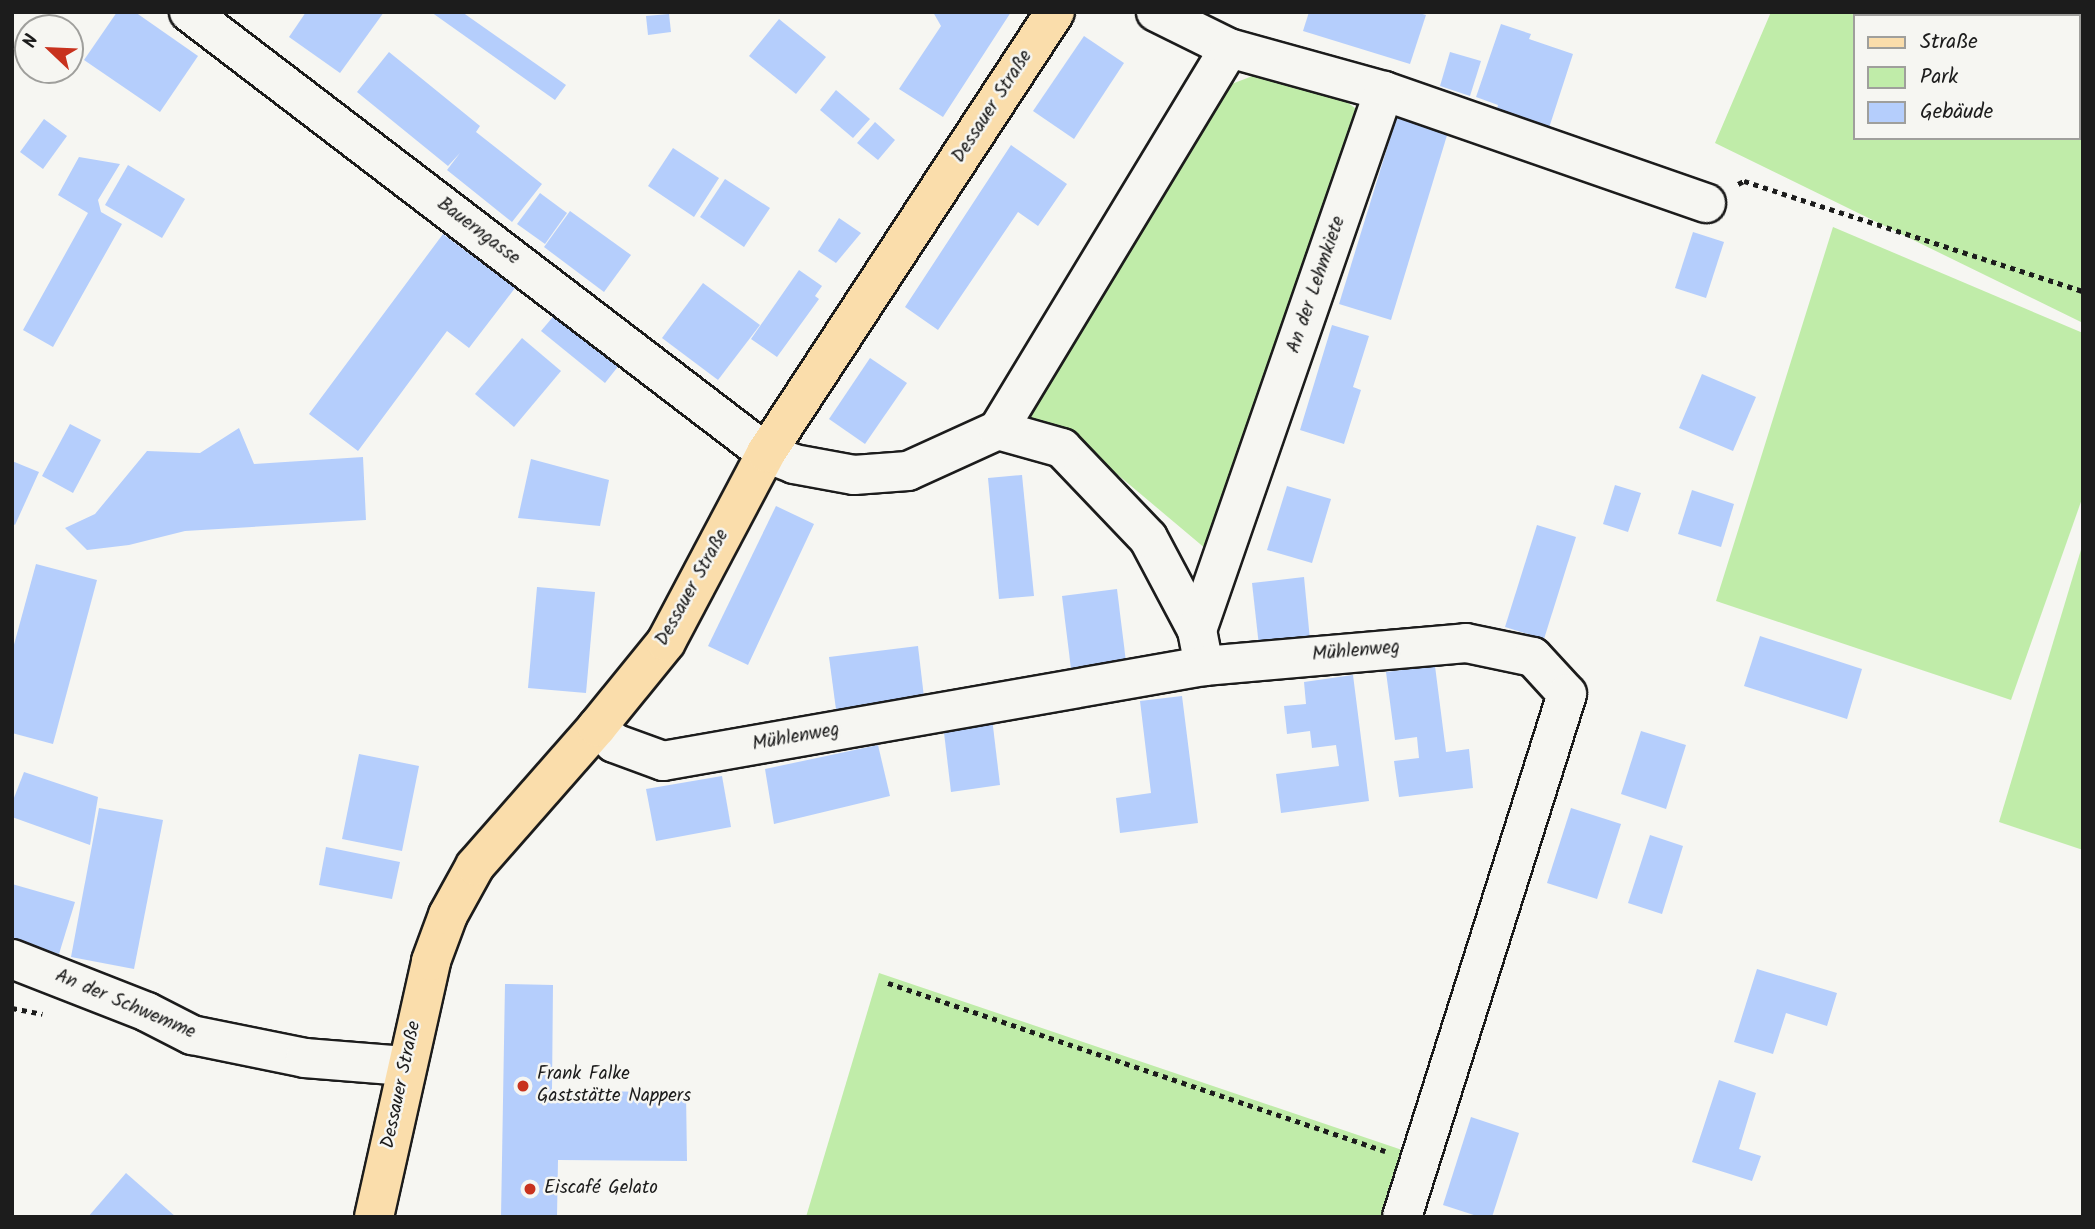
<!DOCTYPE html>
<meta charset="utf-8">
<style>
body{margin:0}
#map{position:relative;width:2095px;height:1229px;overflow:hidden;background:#f6f6f2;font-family:Kalam,sans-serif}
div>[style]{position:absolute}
.green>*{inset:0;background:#c0eca9}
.building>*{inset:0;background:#b5cefc}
.path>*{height:4.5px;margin-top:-2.25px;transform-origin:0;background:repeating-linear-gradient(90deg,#1c1c1c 0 5px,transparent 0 10px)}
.roads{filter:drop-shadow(2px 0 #1c1c1c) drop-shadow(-2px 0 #1c1c1c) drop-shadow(0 2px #1c1c1c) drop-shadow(0 -2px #1c1c1c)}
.minor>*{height:38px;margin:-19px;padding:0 19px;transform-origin:19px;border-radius:19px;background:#f6f6f2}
.major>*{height:38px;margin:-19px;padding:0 19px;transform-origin:19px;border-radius:19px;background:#faddab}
.dots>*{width:19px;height:19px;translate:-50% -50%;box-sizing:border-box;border:4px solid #f6f6f2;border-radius:50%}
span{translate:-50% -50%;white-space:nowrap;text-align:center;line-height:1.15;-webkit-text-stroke:5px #f6f6f2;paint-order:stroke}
.street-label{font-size:19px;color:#1c1c1c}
.poi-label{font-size:19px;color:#1c1c1c}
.left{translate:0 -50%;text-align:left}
.frame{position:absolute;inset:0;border:14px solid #1c1c1c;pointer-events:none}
.legend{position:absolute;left:1853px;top:14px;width:228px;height:126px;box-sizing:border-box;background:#f6f6f2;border:2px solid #9f9f9c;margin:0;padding:9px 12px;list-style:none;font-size:21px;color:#1c1c1c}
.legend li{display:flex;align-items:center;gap:14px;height:35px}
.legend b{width:35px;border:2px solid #9f9f9c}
.north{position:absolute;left:14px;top:14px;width:70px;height:70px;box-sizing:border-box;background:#f6f6f2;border:2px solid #9f9f9c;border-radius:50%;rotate:293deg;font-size:19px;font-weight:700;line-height:28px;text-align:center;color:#1c1c1c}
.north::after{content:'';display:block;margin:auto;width:24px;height:32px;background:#c8321e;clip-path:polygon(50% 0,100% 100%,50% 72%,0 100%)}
</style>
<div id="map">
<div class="green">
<div style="clip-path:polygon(evenodd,1771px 12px,2083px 12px,2083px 323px,1715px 143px,1771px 12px,1855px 16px,2079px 16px,2079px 138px,1855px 138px,1855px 16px)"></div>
<div style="clip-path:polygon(1268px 70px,1325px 86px,1355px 108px,1360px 124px,1206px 549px,1061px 427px,1024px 416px,1196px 126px,1229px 85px)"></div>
<div style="clip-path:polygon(1833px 227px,2083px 333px,2083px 496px,2011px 700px,1716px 601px)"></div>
<div style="clip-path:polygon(2083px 543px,2083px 850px,1999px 822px)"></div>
<div style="clip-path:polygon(879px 973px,1411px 1153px,1391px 1217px,806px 1217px)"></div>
</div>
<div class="building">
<div style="clip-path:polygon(117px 12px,135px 12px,198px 56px,160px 112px,84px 60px)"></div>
<div style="clip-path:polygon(306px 12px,384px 12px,340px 73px,289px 37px)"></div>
<div style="clip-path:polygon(431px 12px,462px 12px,566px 85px,555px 100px)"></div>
<div style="clip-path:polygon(933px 12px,1011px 12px,943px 117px,899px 89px,941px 26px)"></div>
<div style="clip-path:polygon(1309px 12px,1415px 12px,1426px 15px,1410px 64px,1303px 31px)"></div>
<div style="clip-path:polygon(669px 14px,671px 32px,648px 35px,646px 16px)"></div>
<div style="clip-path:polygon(779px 19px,826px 57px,796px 94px,749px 56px)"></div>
<div style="clip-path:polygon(1501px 24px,1531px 34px,1529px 39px,1573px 54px,1548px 131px,1496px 113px,1498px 105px,1476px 97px)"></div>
<div style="clip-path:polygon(1084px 36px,1124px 63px,1074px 139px,1033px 111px)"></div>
<div style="clip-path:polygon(389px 52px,480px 126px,476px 132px,542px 184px,512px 222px,447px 170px,460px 153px,448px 166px,357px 92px)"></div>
<div style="clip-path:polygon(1450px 52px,1481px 61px,1470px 96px,1440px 86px)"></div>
<div style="clip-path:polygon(836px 90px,870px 119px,853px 138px,820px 110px)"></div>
<div style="clip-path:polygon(1397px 116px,1448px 132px,1391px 320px,1339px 304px)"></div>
<div style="clip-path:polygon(44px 119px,67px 136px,43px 169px,20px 152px)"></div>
<div style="clip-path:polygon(875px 122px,895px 140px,878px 160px,857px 143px)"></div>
<div style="clip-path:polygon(1011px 145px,1067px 184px,1038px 226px,1018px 212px,938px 330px,905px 307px)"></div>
<div style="clip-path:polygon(673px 148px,719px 178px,694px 217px,648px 186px)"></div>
<div style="clip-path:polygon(79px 157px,120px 164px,98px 200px,101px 212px,122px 224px,53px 347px,23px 330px,88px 213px,58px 195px)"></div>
<div style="clip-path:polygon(128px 165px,185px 199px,162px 238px,105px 205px)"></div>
<div style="clip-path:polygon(725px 179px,770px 208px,744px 247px,700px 217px)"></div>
<div style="clip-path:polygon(540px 193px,567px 213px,545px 244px,517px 224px)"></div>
<div style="clip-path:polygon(570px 211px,631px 255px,604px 292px,544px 247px)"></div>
<div style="clip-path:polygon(839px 218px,861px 233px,836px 263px,818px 251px)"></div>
<div style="clip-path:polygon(1693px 232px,1724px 242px,1706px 298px,1675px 288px)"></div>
<div style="clip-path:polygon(443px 234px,515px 288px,469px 348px,447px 331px,358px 451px,309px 414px)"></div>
<div style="clip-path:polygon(799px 270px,822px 286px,815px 296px,819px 299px,777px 357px,751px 339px)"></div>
<div style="clip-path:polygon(703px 283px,760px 325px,718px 380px,662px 338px)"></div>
<div style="clip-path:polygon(557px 312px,620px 364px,605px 383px,541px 331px)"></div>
<div style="clip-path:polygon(1332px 325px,1369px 336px,1353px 387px,1361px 390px,1344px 444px,1300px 430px)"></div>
<div style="clip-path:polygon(522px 338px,561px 371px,514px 427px,475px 394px)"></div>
<div style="clip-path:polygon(870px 358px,907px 383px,865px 444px,829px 419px)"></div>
<div style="clip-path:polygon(1702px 374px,1756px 397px,1733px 451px,1679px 428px)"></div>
<div style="clip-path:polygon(70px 424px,101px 440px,73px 493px,42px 476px)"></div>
<div style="clip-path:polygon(239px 428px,254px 464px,363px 457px,366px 520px,185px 531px,129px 545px,87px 550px,65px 528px,95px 514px,147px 451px,200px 453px)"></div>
<div style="clip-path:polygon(531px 459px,609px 480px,600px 526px,518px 518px)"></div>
<div style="clip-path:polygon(12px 461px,39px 472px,15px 525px,12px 523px)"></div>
<div style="clip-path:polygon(1022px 475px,1034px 596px,999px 599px,988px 478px)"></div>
<div style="clip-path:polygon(1615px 485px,1641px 493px,1628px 532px,1603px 524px)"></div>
<div style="clip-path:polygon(1287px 486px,1331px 499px,1312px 563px,1267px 550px)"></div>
<div style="clip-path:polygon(1692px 490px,1734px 504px,1721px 547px,1678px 534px)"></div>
<div style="clip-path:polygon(776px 506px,814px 524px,748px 665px,708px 646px)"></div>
<div style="clip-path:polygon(1537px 525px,1576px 537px,1544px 639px,1505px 627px)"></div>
<div style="clip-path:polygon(36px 564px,97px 580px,53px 744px,12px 733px,12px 652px)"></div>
<div style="clip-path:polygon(1304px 577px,1310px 640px,1259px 646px,1252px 583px)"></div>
<div style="clip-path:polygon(537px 587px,595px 592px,586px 693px,528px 688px)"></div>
<div style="clip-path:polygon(1117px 589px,1127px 670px,1072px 677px,1062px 596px)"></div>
<div style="clip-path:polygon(1760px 636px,1862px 669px,1847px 719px,1744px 686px)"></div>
<div style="clip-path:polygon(918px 646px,925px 706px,837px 717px,829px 657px)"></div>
<div style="clip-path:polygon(1435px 666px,1446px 752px,1469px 749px,1473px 788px,1399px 797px,1394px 761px,1419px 758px,1417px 737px,1395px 740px,1386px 672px)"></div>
<div style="clip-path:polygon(1353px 675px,1369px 801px,1281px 813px,1276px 774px,1339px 766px,1336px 745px,1312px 748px,1310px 731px,1287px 734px,1284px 706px,1306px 704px,1304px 682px)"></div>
<div style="clip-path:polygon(1182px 696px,1198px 823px,1120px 833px,1116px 798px,1151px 793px,1140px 701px)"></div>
<div style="clip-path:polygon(992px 718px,1000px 785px,951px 792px,943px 724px)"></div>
<div style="clip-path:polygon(1641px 731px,1686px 745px,1666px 809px,1621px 794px)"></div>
<div style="clip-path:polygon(878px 745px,890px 796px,774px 824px,765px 769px)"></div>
<div style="clip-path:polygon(359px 754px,419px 766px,402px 851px,342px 839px)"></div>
<div style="clip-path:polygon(24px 772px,98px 797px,90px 845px,12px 817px,12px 803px)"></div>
<div style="clip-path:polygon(722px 776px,731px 827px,656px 841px,646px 789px)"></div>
<div style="clip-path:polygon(99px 808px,163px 820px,134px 969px,71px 957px)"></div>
<div style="clip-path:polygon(1571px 808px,1621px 824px,1597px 899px,1547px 883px)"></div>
<div style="clip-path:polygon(1650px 835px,1683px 846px,1662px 914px,1628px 903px)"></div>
<div style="clip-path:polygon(326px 847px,400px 862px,392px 899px,319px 885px)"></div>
<div style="clip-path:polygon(12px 884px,75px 902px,59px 954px,12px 940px)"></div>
<div style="clip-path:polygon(1757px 969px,1837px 993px,1827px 1026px,1786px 1013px,1773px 1054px,1734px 1042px)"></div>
<div style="clip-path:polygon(505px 984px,553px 985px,552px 1091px,686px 1092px,687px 1161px,558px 1160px,557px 1217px,501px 1217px)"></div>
<div style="clip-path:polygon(1719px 1080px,1756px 1093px,1739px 1149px,1761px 1156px,1752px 1181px,1692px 1162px)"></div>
<div style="clip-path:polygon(1471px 1117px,1519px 1133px,1492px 1217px,1480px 1217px,1443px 1205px)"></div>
<div style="clip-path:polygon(126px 1173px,176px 1217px,88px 1217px)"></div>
</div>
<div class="path">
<div style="left:1738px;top:184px;width:7px;rotate:-27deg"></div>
<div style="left:1744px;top:181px;width:356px;rotate:18deg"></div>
<div style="left:888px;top:983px;width:525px;rotate:18.68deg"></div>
<div style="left:12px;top:1008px;width:31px;rotate:11deg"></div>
</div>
<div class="roads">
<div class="minor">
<div style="left:189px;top:12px;width:726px;rotate:37.39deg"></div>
<div style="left:766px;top:453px;width:30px;rotate:21deg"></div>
<div style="left:794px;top:464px;width:61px;rotate:10.4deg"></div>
<div style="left:854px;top:475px;width:54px;rotate:-4.2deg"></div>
<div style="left:908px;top:471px;width:99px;rotate:-24.5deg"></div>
<div style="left:1156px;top:12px;width:81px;rotate:26.3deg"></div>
<div style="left:1384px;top:91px;width:341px;rotate:19.2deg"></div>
<div style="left:1197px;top:630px;width:104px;rotate:-118deg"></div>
<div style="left:1148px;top:538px;width:124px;rotate:-133.7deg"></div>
<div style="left:1062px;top:448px;width:66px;rotate:-164.3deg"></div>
<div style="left:998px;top:430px;width:446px;rotate:-58.8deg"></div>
<div style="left:1229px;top:48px;width:161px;rotate:15.5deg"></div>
<div style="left:1384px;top:91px;width:571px;rotate:109.13deg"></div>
<div style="left:1197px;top:630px;width:37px;rotate:79deg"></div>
<div style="left:597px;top:727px;width:23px;rotate:43deg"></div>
<div style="left:614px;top:743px;width:52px;rotate:20.2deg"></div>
<div style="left:663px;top:761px;width:549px;rotate:-9.96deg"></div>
<div style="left:1204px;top:666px;width:263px;rotate:-5deg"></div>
<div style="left:1466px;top:643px;width:68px;rotate:11.8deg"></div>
<div style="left:1533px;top:657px;width:50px;rotate:47.4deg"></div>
<div style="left:1567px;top:694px;width:548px;rotate:107.51deg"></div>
<div style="left:12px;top:959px;width:145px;rotate:21.4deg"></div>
<div style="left:147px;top:1012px;width:51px;rotate:27.1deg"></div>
<div style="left:192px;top:1035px;width:115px;rotate:11.5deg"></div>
<div style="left:305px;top:1058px;width:100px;rotate:4.6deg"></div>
</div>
<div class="major">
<div style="left:374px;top:1217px;width:262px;rotate:-77.4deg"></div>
<div style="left:431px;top:961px;width:49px;rotate:-69.7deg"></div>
<div style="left:448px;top:915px;width:56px;rotate:-61.1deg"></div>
<div style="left:475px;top:866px;width:185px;rotate:-48.7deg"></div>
<div style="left:597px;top:727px;width:109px;rotate:-50.9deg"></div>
<div style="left:666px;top:642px;width:214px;rotate:-62.1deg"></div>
<div style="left:766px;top:453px;width:527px;rotate:-56.76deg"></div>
</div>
</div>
<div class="dots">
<div style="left:523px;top:1086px;background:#c8321e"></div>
<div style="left:530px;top:1189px;background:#c8321e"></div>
</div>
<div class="street-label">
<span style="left:993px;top:107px;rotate:-57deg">Dessauer Straße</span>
<span style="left:478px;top:232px;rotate:37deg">Bauerngasse</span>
<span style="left:1317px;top:285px;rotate:-71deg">An der Lehmkiete</span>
<span style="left:693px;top:588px;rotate:-61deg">Dessauer Straße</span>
<span style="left:1356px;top:652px;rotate:-5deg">Mühlenweg</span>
<span style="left:796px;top:738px;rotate:-10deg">Mühlenweg</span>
<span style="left:125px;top:1005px;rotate:23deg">An der Schwemme</span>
<span style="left:402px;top:1085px;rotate:-78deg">Dessauer Straße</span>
</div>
<div class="poi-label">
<span class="left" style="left:537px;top:1086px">Frank Falke<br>Gaststätte Nappers</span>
<span class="left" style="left:544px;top:1189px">Eiscafé Gelato</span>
</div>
<div class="frame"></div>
<ul class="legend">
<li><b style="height:9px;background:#faddab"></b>Straße</li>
<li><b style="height:19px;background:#c0eca9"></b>Park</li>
<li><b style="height:19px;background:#b5cefc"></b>Gebäude</li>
</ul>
<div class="north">N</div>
</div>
